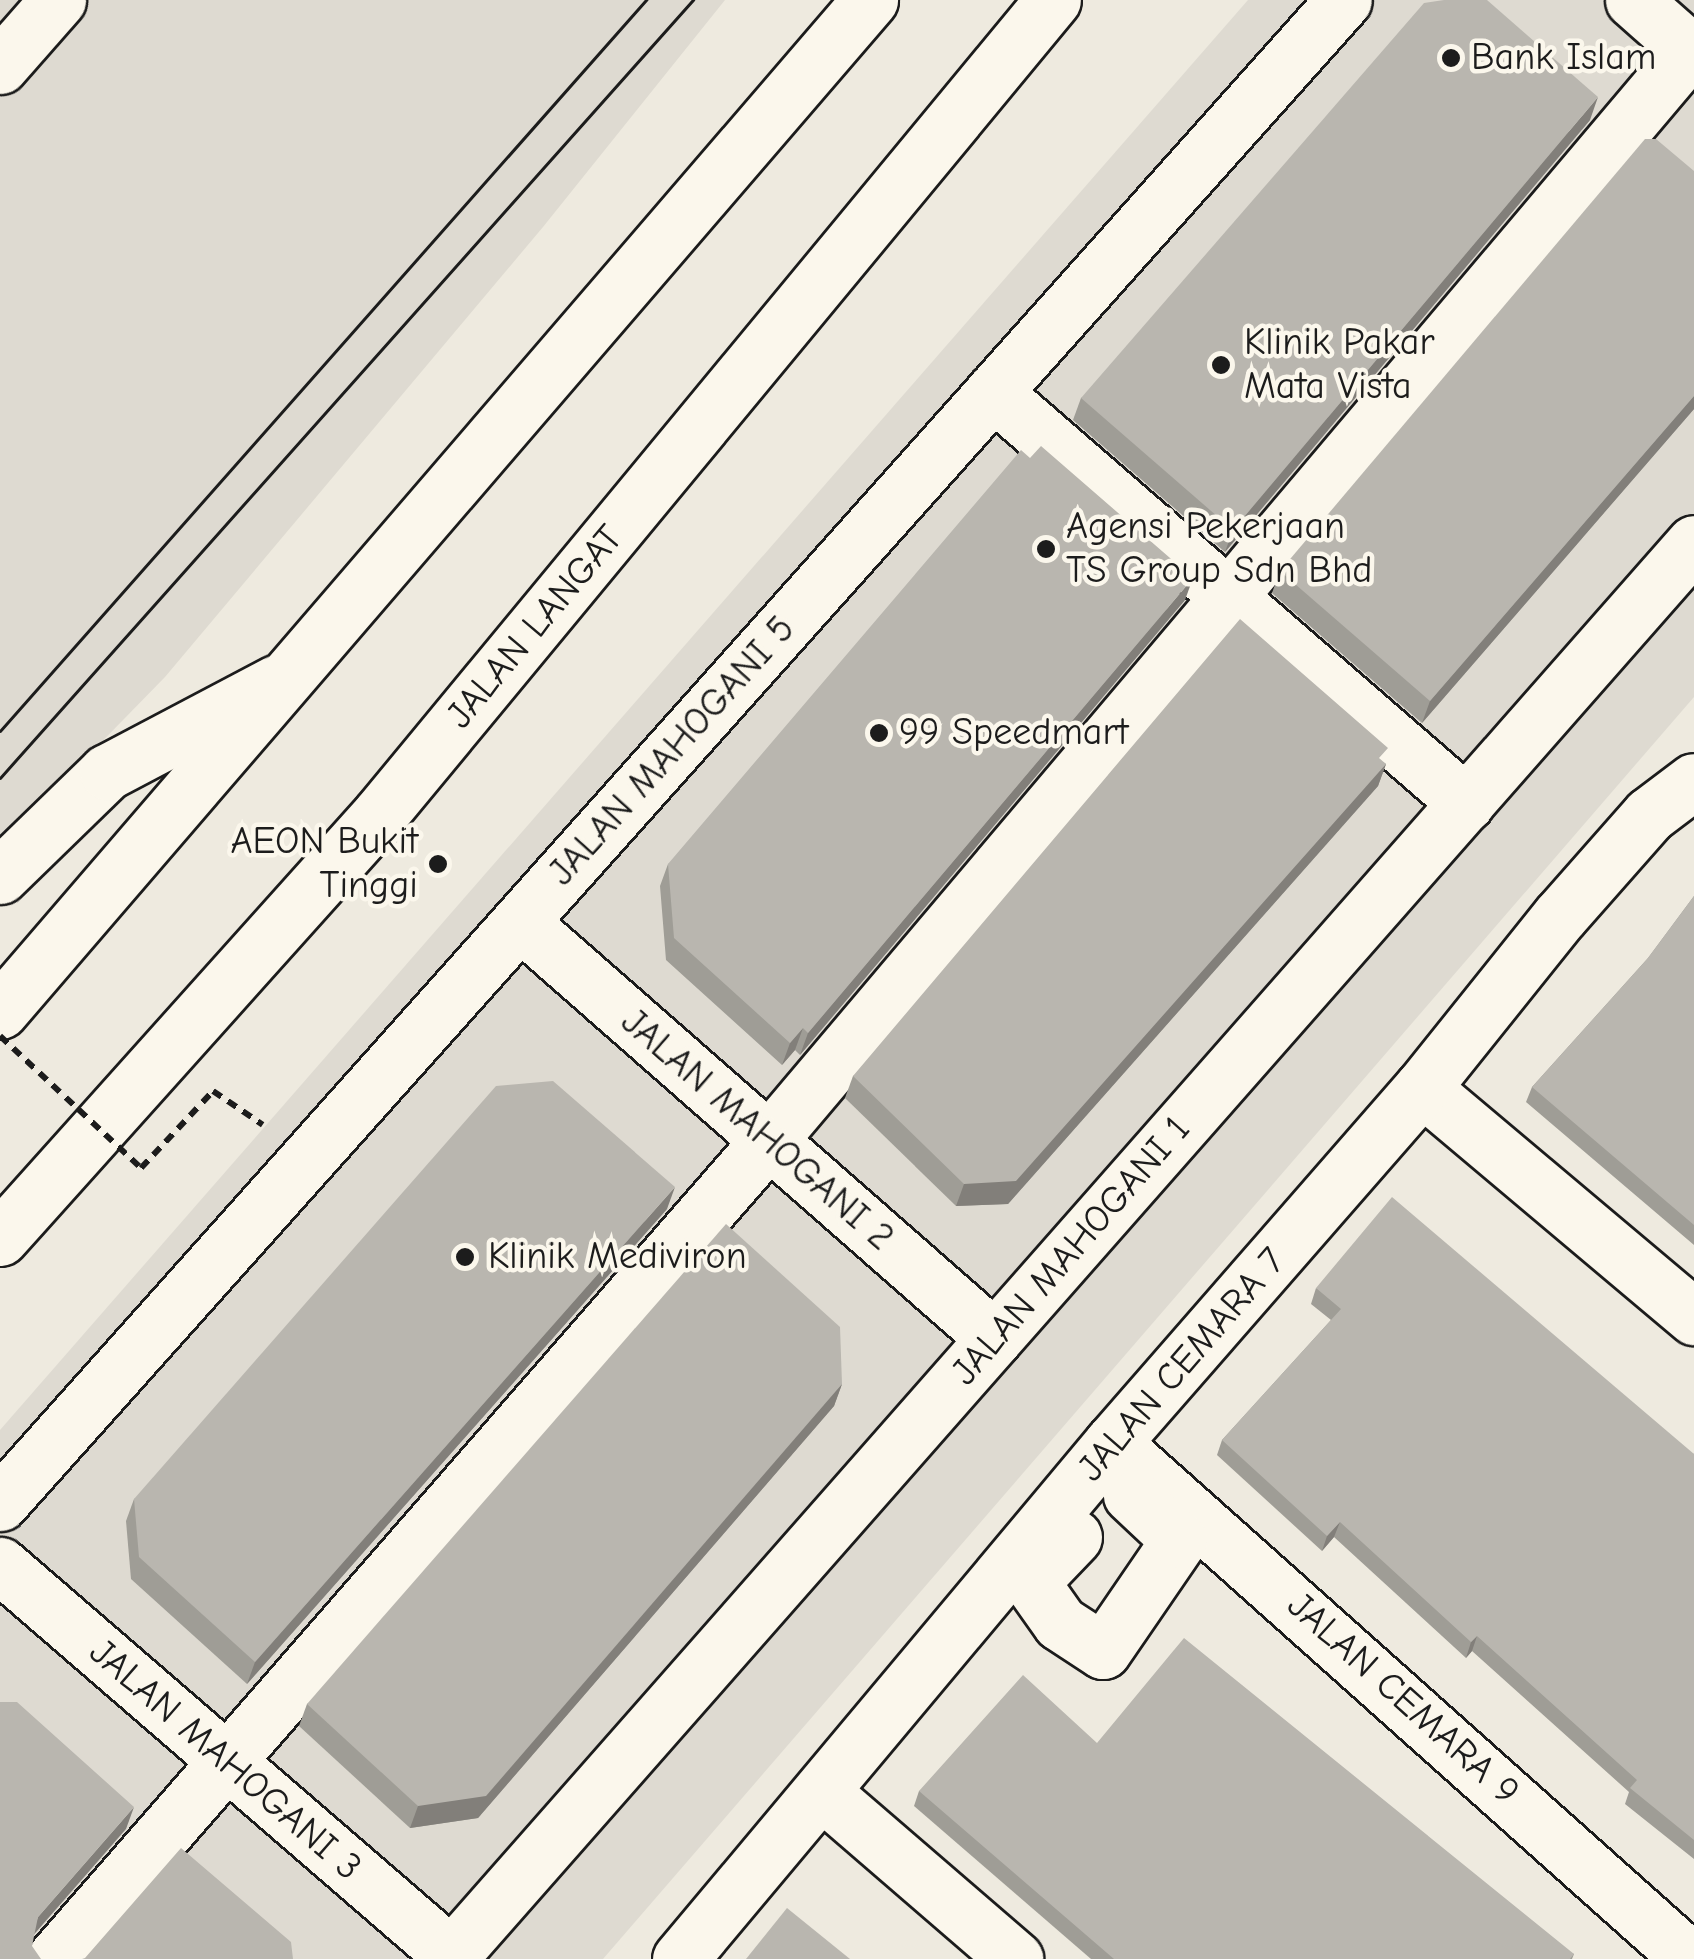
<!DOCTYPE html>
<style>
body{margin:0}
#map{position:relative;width:1694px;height:1959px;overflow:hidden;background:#eeeadf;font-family:"Comic Neue",sans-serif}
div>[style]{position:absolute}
.built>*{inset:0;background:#dedad1}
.path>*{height:6px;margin-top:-3px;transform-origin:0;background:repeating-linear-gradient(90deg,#1c1c1c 0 10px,transparent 0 18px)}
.roads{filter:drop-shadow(2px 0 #1c1c1c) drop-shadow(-2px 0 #1c1c1c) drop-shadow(0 2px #1c1c1c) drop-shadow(0 -2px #1c1c1c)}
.minor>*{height:55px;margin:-27.5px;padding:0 27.5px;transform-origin:27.5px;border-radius:27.5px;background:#fbf7ec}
.highway>*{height:55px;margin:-27.5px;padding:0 27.5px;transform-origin:27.5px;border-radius:27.5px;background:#fbf7ec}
.tram>*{height:2.5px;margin:-1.25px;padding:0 1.25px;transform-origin:1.25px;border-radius:1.25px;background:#1c1c1c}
.path-bridge>*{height:6px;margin-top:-3px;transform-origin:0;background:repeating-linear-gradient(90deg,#1c1c1c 0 10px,transparent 0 18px)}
.wall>*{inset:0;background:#9f9d96}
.shaded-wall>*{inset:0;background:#827f7a}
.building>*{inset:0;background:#b9b6af}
.dots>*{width:28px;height:28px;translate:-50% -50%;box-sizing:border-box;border:5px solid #fbf7ec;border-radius:50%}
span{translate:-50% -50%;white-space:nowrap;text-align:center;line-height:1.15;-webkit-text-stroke:9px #fbf7ec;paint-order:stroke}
.poi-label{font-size:38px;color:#1c1c1c}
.left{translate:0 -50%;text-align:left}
.right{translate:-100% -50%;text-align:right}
.street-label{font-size:38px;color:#1c1c1c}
</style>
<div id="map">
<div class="built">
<div style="clip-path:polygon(0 0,725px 0,543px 227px,165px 677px,0 846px)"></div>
<div style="clip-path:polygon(1248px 0,1694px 0,1694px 697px,603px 1959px,0 1959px,0 1430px)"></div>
</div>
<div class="path">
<div style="left:213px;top:1091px;width:60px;rotate:34.2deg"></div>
</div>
<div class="roads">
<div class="minor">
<div style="left:1633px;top:0;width:81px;rotate:41.5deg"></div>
<div style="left:0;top:66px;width:88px;rotate:-48.7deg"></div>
<div style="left:993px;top:392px;width:627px;rotate:40.99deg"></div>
<div style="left:0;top:876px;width:149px;rotate:-44.2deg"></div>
<div style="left:107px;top:772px;width:191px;rotate:-27.8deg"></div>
<div style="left:520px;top:922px;width:631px;rotate:41.27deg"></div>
<div style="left:1422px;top:1088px;width:356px;rotate:40.1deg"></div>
<div style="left:1112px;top:1443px;width:775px;rotate:41.76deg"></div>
<div style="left:0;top:1503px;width:2016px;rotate:-48.2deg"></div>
<div style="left:1074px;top:1537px;width:62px;rotate:133.7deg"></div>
<div style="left:1031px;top:1582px;width:50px;rotate:54.7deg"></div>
<div style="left:1060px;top:1623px;width:51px;rotate:33.1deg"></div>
<div style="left:1103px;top:1651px;width:135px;rotate:-55.6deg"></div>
<div style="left:1179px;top:1540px;width:66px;rotate:-136.8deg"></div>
<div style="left:0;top:1565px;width:596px;rotate:40.85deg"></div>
<div style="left:823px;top:1793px;width:254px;rotate:40.8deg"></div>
<div style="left:54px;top:1959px;width:1087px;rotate:-48.88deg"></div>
<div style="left:769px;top:1140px;width:1427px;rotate:-49.8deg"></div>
<div style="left:448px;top:1959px;width:1886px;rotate:-48.65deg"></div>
<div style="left:680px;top:1959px;width:673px;rotate:-50.06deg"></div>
<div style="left:1112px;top:1443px;width:471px;rotate:-48.9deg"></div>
<div style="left:1422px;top:1088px;width:221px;rotate:-51.3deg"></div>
<div style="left:1560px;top:916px;width:135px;rotate:-48.6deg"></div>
<div style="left:1649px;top:815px;width:56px;rotate:-37.1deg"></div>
</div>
<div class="highway">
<div style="left:0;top:1011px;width:1334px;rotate:-49.29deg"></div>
<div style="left:0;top:1238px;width:569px;rotate:-48.13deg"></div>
<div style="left:380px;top:814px;width:1056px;rotate:-50.42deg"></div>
</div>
</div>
<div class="tram">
<div style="left:0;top:731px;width:976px;rotate:-48.53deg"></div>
<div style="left:0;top:778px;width:1042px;rotate:-48.31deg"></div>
</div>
<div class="path-bridge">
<div style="left:0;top:1036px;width:193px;rotate:43.1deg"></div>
<div style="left:141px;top:1168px;width:105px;rotate:-46.9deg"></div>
</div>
<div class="wall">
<div style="clip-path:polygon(1590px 120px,1225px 552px,1073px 420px,1081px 398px)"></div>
<div style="clip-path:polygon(1694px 171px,1694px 409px,1422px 723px,1272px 593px,1280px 571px)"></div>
<div style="clip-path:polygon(1185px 600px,800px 1055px,795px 1050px,782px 1065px,666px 960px,660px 886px,668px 864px)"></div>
<div style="clip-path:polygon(1383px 762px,1386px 764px,1378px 786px,1008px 1204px,956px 1206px,845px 1098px,853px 1076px)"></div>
<div style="clip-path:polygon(1694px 896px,1694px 1245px,1526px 1102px,1532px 1087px,1648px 958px)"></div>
<div style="clip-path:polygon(667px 1209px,247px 1684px,131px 1579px,126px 1521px,134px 1499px)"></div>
<div style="clip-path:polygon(1316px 1288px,1694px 1454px,1694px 1859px,1625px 1804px,1629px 1792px,1472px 1651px,1466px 1658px,1334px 1537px,1322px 1551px,1217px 1455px,1222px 1440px,1331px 1320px,1311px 1304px)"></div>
<div style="clip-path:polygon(842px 1384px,834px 1406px,478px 1818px,410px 1828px,299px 1726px,307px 1704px)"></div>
<div style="clip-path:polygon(1097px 1743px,1574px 1954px,1572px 1959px,1091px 1959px,914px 1806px,919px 1791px)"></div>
</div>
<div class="shaded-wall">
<div style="clip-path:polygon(1598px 97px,1590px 120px,1225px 552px,1233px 530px)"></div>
<div style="clip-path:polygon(1694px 396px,1694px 409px,1422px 723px,1430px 701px)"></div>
<div style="clip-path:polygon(1193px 578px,1185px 600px,800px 1055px,808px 1033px)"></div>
<div style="clip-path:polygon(1386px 764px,1378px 786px,1008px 1204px,956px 1206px,964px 1184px)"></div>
<div style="clip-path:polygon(803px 1028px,795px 1050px,782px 1065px,790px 1043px)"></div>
<div style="clip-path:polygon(675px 1187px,667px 1209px,247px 1684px,255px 1662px)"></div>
<div style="clip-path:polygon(842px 1384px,834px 1406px,478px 1818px,410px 1828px,418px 1806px)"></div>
<div style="clip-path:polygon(1340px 1522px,1334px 1537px,1322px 1551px,1327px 1536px)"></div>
<div style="clip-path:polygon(1477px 1636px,1472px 1651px,1466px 1658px,1471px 1642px)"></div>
<div style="clip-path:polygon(134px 1807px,126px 1829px,30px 1939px,38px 1917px)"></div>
</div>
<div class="building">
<div style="clip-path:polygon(1444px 0,1487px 0,1598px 97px,1233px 530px,1081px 398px,1424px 3px)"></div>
<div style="clip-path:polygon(1645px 139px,1656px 139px,1694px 171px,1694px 396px,1430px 701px,1280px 571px)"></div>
<div style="clip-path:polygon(1041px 446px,1193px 578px,808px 1033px,803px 1028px,790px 1043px,674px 938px,668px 864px,1021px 450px,1030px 458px)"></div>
<div style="clip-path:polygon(1240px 619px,1388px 748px,1379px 758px,1386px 764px,1016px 1181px,964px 1184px,853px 1076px)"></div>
<div style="clip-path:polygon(1694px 896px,1694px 1225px,1532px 1087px,1648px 958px)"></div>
<div style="clip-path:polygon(553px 1081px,675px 1187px,255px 1662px,139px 1557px,134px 1499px,496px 1086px)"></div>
<div style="clip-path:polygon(1392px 1197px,1694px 1454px,1694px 1840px,1630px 1788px,1637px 1780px,1477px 1636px,1471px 1642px,1340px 1522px,1327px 1536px,1222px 1440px,1341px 1309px,1316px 1288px)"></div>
<div style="clip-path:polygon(726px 1224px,840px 1327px,842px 1384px,486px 1796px,418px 1806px,307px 1704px)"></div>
<div style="clip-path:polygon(1184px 1638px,1574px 1954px,1570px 1959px,1114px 1959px,919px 1791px,1023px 1675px,1097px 1743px)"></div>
<div style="clip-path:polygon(0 1702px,17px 1702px,134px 1807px,38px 1917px,32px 1946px,41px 1959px,0 1959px)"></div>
<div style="clip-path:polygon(181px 1848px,291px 1942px,293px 1959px,82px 1959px,85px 1958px)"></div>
<div style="clip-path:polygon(787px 1908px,850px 1959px,746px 1959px)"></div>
</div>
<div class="dots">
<div style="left:1451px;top:58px;background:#1c1c1c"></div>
<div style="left:1221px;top:365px;background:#1c1c1c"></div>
<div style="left:1046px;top:549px;background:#1c1c1c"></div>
<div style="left:879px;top:733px;background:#1c1c1c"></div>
<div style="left:438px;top:864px;background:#1c1c1c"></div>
<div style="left:465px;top:1257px;background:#1c1c1c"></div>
</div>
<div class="poi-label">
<span class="left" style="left:1471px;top:58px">Bank Islam</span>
<span class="left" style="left:1244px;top:365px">Klinik Pakar<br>Mata Vista</span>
<span class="left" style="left:1066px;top:549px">Agensi Pekerjaan<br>TS Group Sdn Bhd</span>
<span class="left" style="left:899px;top:733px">99 Speedmart</span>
<span class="right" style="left:418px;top:864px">AEON Bukit<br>Tinggi</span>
<span class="left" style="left:488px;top:1257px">Klinik Mediviron</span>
</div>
<div class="street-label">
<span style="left:535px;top:627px;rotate:-50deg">JALAN LANGAT</span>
<span style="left:672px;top:751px;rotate:-48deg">JALAN MAHOGANI 5</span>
<span style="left:757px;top:1130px;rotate:41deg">JALAN MAHOGANI 2</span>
<span style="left:1071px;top:1251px;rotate:-49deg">JALAN MAHOGANI 1</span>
<span style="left:1182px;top:1365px;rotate:-49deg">JALAN CEMARA 7</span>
<span style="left:1403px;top:1699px;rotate:42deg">JALAN CEMARA 9</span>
<span style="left:225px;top:1760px;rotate:41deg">JALAN MAHOGANI 3</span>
</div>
</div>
